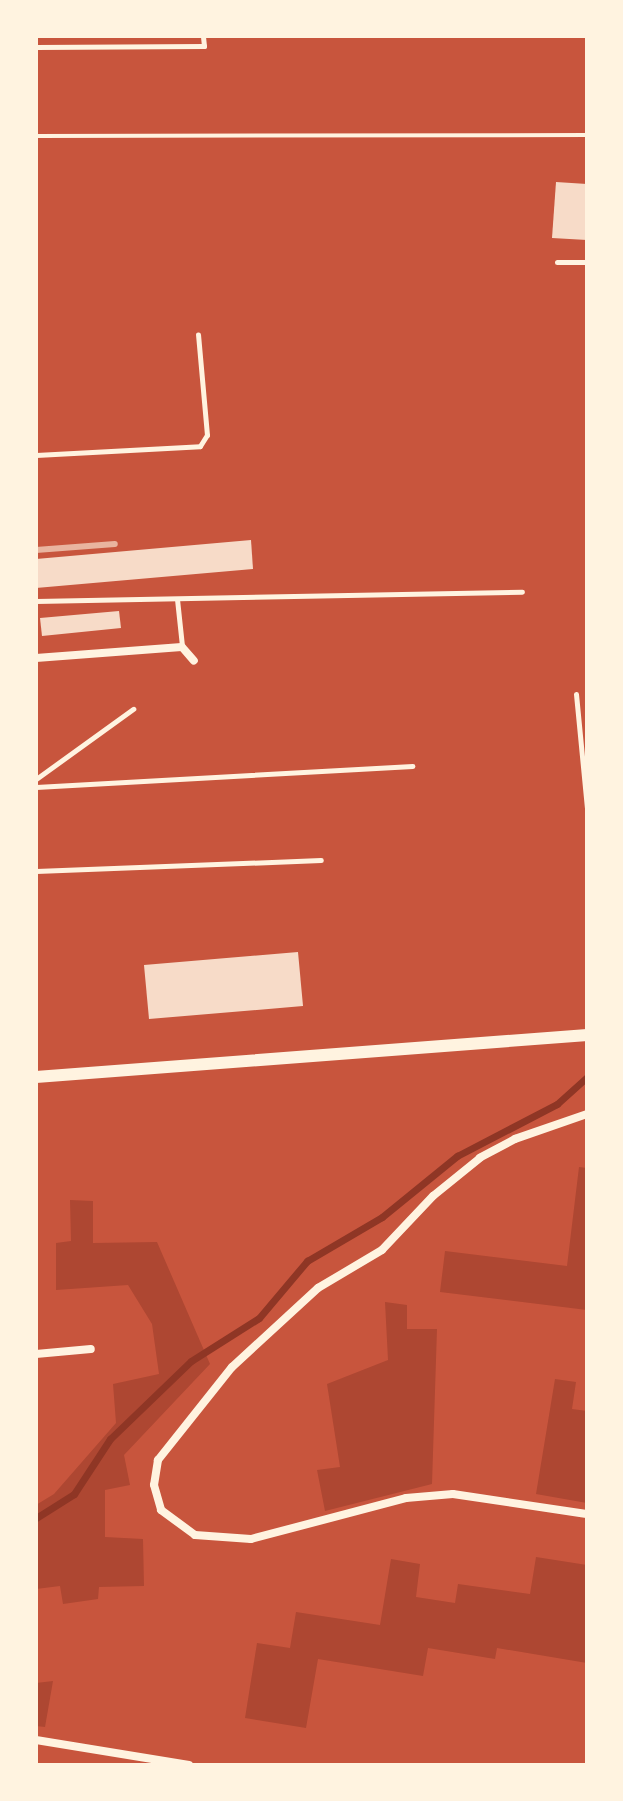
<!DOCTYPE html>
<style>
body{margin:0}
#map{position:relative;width:623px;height:1801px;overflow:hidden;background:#c8553d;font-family:"Noto Sans",sans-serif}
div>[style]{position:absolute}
.green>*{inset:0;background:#ae4732}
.stream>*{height:7px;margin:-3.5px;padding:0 3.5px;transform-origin:3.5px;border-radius:3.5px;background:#8f3625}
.building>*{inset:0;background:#f7dbc8}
.path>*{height:4px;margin:-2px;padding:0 2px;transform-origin:2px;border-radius:2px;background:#fff3e0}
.service>*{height:5px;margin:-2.5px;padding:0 2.5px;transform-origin:2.5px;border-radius:2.5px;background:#fff3e0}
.minor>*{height:8px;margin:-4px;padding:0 4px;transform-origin:4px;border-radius:4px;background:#fff3e0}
.tertiary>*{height:12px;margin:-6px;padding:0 6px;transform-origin:6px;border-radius:6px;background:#fff3e0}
.rail>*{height:6px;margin:-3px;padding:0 3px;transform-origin:3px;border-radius:3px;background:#e9b49f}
span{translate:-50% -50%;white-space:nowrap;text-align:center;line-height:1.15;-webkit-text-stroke:7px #fff3e0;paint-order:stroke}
.frame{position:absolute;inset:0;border:38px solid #fff3e0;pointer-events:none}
</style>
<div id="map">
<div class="green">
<div style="clip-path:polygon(579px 1167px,587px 1168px,587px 1310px,440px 1292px,445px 1251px,567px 1266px)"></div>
<div style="clip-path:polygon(70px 1200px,93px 1201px,93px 1243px,157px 1242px,210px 1364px,124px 1455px,130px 1485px,105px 1490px,105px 1537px,143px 1539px,144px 1586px,99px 1587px,98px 1599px,63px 1604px,60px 1586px,36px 1589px,36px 1505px,54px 1494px,116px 1423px,113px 1384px,159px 1374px,152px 1324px,128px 1285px,56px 1290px,56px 1243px,71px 1241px)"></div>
<div style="clip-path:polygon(385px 1302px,407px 1305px,407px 1329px,437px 1329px,432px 1484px,325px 1511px,317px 1470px,340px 1467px,327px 1384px,388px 1360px)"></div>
<div style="clip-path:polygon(555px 1379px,576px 1382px,572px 1409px,587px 1411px,587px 1503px,536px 1494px)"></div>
<div style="clip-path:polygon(536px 1557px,587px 1565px,587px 1663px,497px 1648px,495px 1659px,428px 1648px,423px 1676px,318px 1659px,306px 1728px,245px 1718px,257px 1643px,290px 1648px,296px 1612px,380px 1625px,391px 1559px,420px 1564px,416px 1597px,455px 1603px,458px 1584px,530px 1594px)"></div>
<div style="clip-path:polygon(53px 1681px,45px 1727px,36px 1726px,36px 1683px)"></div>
</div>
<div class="stream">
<div style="left:36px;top:1518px;width:45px;rotate:-32.3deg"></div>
<div style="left:74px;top:1494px;width:66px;rotate:-56.8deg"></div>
<div style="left:110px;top:1439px;width:112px;rotate:-43.9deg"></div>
<div style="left:191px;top:1361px;width:80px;rotate:-32.3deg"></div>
<div style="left:259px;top:1318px;width:75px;rotate:-49.9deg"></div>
<div style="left:307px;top:1261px;width:87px;rotate:-30.4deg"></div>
<div style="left:382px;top:1217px;width:97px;rotate:-39.1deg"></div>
<div style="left:457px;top:1156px;width:113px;rotate:-27.5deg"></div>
<div style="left:557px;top:1104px;width:40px;rotate:-42deg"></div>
</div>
<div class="building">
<div style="clip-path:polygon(556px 182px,587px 184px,587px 240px,552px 238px)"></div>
<div style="clip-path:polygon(251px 540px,253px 569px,36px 588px,36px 559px)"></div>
<div style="clip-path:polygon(119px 611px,121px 628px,42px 636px,40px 618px)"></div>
<div style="clip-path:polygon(298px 952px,303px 1006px,149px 1019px,144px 965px)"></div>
</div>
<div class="path">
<div style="left:36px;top:136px;width:551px;rotate:-0.1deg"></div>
</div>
<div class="service">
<div style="left:36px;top:47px;width:168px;rotate:-0.3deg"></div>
<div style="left:204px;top:46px;width:10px;rotate:-96deg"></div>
<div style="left:557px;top:262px;width:30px"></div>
<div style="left:36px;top:455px;width:164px;rotate:-3.1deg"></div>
<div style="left:200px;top:446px;width:13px;rotate:-58deg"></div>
<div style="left:207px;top:435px;width:101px;rotate:-95.1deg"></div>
<div style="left:177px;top:599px;width:47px;rotate:83.9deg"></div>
<div style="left:36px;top:601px;width:486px;rotate:-1.1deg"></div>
<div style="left:576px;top:694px;width:116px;rotate:84.5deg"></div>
<div style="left:36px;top:779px;width:120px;rotate:-35.8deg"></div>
<div style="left:36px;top:787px;width:377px;rotate:-3.2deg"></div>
<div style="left:36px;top:871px;width:285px;rotate:-2.2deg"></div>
</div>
<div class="minor">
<div style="left:36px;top:658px;width:146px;rotate:-4.3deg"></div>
<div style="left:182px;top:647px;width:18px;rotate:49deg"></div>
<div style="left:587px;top:1114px;width:76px;rotate:160.9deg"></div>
<div style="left:515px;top:1139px;width:40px;rotate:152deg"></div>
<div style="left:480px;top:1158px;width:60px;rotate:141deg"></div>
<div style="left:433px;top:1196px;width:74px;rotate:133.4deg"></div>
<div style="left:382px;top:1250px;width:74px;rotate:149.3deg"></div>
<div style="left:318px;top:1288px;width:117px;rotate:137.4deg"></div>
<div style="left:232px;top:1367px;width:119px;rotate:128.5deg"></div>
<div style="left:158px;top:1460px;width:25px;rotate:99deg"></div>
<div style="left:154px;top:1485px;width:26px;rotate:74deg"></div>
<div style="left:161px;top:1510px;width:42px;rotate:36.3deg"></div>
<div style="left:195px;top:1535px;width:56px;rotate:4.1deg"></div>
<div style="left:251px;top:1539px;width:160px;rotate:-14.8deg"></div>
<div style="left:406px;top:1498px;width:47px;rotate:-4.9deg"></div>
<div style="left:453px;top:1494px;width:135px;rotate:8.5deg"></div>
<div style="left:36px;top:1354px;width:55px;rotate:-5.2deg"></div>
<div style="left:36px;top:1740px;width:155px;rotate:9.3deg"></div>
</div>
<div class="tertiary">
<div style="left:36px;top:1077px;width:553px;rotate:-4.36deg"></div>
</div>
<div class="rail">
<div style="left:36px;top:550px;width:79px;rotate:-4.3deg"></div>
</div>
<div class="frame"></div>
</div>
